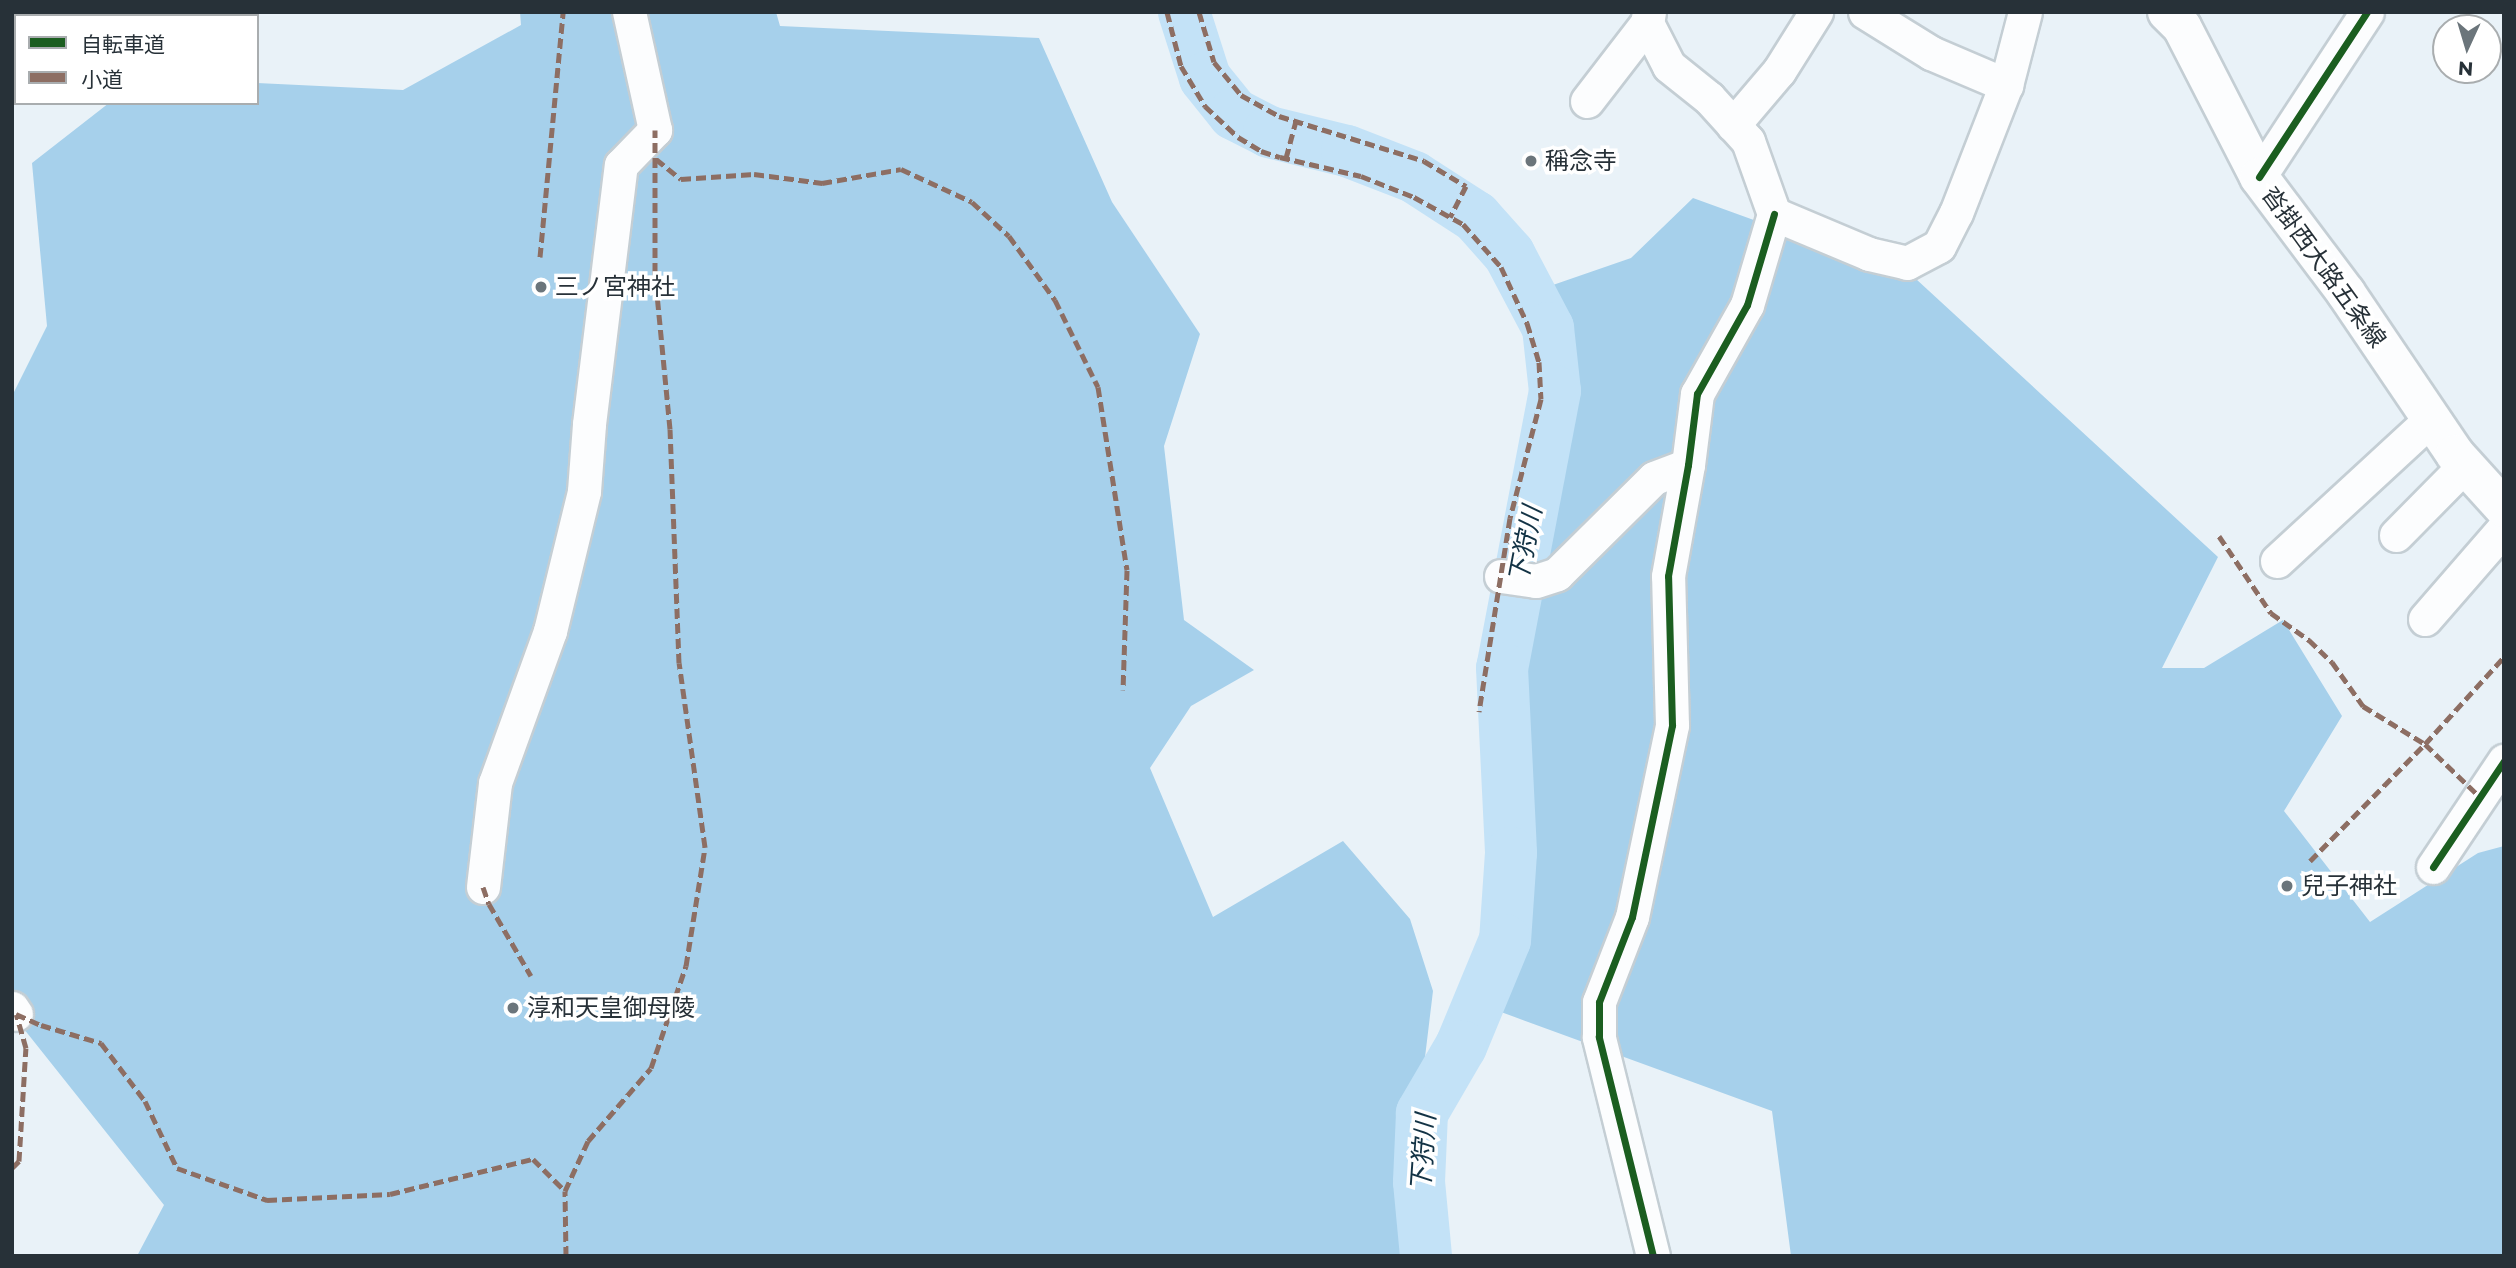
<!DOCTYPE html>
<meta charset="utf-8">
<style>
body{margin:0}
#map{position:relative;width:2516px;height:1268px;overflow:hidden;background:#e9f2f8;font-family:Montserrat,"Noto Sans JP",sans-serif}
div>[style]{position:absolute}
.forest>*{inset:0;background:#a6d0eb}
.river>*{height:52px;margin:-26px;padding:0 26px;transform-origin:26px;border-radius:26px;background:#c3e2f7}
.roads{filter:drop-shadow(2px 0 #c4ced4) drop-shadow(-2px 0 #c4ced4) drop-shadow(0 2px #c4ced4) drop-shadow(0 -2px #c4ced4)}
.minor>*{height:33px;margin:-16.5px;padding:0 16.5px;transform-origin:16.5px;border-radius:16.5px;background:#fcfdfe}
.major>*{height:38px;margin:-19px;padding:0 19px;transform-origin:19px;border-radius:19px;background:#fcfdfe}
.quiet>*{height:5px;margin-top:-2.5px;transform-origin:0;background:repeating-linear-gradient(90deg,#8d6e63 0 10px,transparent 0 15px)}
.cycleway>*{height:7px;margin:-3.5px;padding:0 3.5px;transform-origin:3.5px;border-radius:3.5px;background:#1b5e20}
.dots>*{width:19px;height:19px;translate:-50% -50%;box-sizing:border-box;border:4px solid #fff;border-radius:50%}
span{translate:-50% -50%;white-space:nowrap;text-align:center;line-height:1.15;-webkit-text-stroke:7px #fff;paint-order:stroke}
.poi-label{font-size:24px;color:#273138}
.left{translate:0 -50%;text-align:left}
.street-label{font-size:24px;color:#273138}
.water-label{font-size:26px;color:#133345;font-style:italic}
.frame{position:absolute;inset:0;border:14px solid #273138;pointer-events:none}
.legend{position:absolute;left:14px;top:14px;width:245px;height:91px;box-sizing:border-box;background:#fff;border:2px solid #a9adaf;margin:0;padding:9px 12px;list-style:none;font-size:21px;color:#273138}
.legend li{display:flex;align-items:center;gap:14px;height:35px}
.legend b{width:35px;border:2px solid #a9adaf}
.north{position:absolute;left:2432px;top:14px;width:70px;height:70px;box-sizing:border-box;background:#fff;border:2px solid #a9adaf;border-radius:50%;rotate:184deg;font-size:19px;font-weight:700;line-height:28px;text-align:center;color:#273138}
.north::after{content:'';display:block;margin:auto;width:24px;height:32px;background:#6b757b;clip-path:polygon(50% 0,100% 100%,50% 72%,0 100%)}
</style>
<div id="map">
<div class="forest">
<div style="clip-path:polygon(520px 12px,776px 12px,780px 26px,1039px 38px,1112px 202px,1200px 334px,1164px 446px,1184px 620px,1254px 670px,1191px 706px,1150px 768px,1213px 917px,1343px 841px,1410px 919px,1433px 991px,1401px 1256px,137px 1256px,164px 1205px,12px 1014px,12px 396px,47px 326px,32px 163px,109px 103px,257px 103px,257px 83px,403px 90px,521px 25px)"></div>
<div style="clip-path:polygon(1693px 198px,1916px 279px,2218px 557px,2162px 668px,2204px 668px,2283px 620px,2342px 716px,2284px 811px,2370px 922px,2478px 853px,2504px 846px,2504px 1256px,1791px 1256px,1772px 1111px,1501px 1012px,1550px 286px,1631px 258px)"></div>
</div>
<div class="river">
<div style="left:1184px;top:12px;width:69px;rotate:72.3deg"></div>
<div style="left:1205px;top:78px;width:46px;rotate:51.1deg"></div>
<div style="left:1234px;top:114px;width:39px;rotate:27deg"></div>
<div style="left:1269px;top:132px;width:80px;rotate:13.7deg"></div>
<div style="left:1347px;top:151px;width:72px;rotate:21.2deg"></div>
<div style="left:1414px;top:177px;width:74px;rotate:32.8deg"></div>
<div style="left:1476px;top:217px;width:50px;rotate:48.3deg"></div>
<div style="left:1509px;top:254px;width:84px;rotate:62.2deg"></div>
<div style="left:1548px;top:328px;width:63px;rotate:83.7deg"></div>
<div style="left:1555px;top:391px;width:282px;rotate:100.8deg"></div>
<div style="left:1502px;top:668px;width:185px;rotate:87.2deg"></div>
<div style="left:1511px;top:853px;width:87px;rotate:93.9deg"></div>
<div style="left:1505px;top:940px;width:115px;rotate:112.5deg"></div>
<div style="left:1461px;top:1046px;width:78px;rotate:120.2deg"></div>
<div style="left:1422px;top:1113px;width:69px;rotate:92.5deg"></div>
<div style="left:1419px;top:1182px;width:74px;rotate:84.6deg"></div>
</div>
<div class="roads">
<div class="minor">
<div style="left:1649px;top:12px;width:11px;rotate:100deg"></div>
<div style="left:1647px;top:23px;width:48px;rotate:62.9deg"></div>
<div style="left:1669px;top:66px;width:51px;rotate:38.7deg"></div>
<div style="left:1709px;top:98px;width:58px;rotate:47.8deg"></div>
<div style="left:1748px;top:141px;width:77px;rotate:70.4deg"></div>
<div style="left:1774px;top:214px;width:103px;rotate:22.8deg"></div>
<div style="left:1869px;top:254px;width:39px;rotate:13deg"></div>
<div style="left:1907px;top:263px;width:36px;rotate:-28deg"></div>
<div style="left:1939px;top:246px;width:37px;rotate:-63deg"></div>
<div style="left:1956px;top:213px;width:137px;rotate:-68.7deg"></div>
<div style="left:2006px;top:85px;width:75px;rotate:-75.4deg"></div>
<div style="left:1865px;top:12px;width:78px;rotate:31.8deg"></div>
<div style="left:1931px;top:53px;width:82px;rotate:23.1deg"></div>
<div style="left:1587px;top:101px;width:98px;rotate:-52.4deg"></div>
<div style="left:1733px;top:125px;width:71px;rotate:-49.6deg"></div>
<div style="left:1779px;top:71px;width:70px;rotate:-57.9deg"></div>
<div style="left:2259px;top:177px;width:197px;rotate:-56.8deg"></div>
<div style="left:2396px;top:535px;width:98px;rotate:-45.4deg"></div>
<div style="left:2277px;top:561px;width:209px;rotate:-42.7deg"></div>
<div style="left:1501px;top:576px;width:35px;rotate:8deg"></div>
<div style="left:1536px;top:581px;width:22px;rotate:-18deg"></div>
<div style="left:1557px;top:574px;width:136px;rotate:-44.7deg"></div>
<div style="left:1654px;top:478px;width:36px;rotate:-21deg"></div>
<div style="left:2425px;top:619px;width:121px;rotate:-49deg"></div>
<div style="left:2433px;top:867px;width:128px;rotate:-56.2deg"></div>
<div style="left:483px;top:887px;width:105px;rotate:-83.4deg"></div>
<div style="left:495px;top:783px;width:162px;rotate:-70.1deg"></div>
<div style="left:550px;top:631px;width:144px;rotate:-76.3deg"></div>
<div style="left:584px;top:491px;width:67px;rotate:-85.7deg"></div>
<div style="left:589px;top:424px;width:261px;rotate:-83deg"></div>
<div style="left:621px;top:165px;width:49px;rotate:-45.8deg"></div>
<div style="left:655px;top:130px;width:121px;rotate:-102.4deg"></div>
<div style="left:12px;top:1008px;width:7px;rotate:56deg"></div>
<div style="left:1653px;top:1256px;width:226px;rotate:-103.9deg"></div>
<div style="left:1599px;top:1037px;width:35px;rotate:-90deg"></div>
<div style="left:1599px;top:1002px;width:91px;rotate:-68.8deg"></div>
<div style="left:1632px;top:917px;width:196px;rotate:-78.2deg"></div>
<div style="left:1672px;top:725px;width:149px;rotate:-91.5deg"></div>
<div style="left:1668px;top:576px;width:113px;rotate:-79.8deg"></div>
<div style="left:1688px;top:465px;width:72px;rotate:-82.8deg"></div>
<div style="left:1697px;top:394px;width:102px;rotate:-60.7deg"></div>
<div style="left:1747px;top:305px;width:95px;rotate:-73.5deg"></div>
</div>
<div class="major">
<div style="left:2167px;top:12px;width:21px;rotate:45deg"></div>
<div style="left:2182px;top:27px;width:169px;rotate:62.8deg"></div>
<div style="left:2259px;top:177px;width:145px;rotate:53.1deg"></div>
<div style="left:2346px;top:293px;width:194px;rotate:55.9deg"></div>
<div style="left:2455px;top:454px;width:73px;rotate:47.8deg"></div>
</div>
</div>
<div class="quiet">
<div style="left:1167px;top:12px;width:56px;rotate:75.5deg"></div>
<div style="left:1181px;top:66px;width:47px;rotate:59deg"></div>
<div style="left:1205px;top:106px;width:45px;rotate:43.2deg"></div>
<div style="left:1238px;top:137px;width:27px;rotate:31deg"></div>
<div style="left:1261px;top:151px;width:20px;rotate:18deg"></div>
<div style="left:1280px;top:157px;width:83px;rotate:13.2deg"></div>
<div style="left:1361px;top:176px;width:57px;rotate:21.6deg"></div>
<div style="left:1414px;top:197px;width:56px;rotate:28.9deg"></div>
<div style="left:1463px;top:224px;width:57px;rotate:48.5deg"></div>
<div style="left:1501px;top:267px;width:62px;rotate:65.1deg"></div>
<div style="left:1527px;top:323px;width:41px;rotate:72.9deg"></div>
<div style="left:1539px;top:362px;width:37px;rotate:87deg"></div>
<div style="left:1541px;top:399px;width:123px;rotate:104.6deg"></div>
<div style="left:1510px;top:518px;width:196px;rotate:99.1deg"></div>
<div style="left:1199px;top:12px;width:52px;rotate:73.3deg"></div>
<div style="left:1214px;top:62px;width:43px;rotate:50.7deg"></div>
<div style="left:1241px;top:95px;width:43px;rotate:28.9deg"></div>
<div style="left:1279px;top:116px;width:152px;rotate:17.2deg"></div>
<div style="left:1424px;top:161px;width:49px;rotate:30.8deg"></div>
<div style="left:1466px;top:186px;width:35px;rotate:117deg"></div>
<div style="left:1286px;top:158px;width:38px;rotate:-75deg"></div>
<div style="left:656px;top:159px;width:32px;rotate:39deg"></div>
<div style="left:681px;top:179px;width:73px;rotate:-3.9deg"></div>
<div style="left:754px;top:174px;width:69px;rotate:7.5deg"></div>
<div style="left:822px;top:183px;width:80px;rotate:-10deg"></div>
<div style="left:901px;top:169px;width:78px;rotate:24.9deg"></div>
<div style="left:972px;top:202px;width:50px;rotate:42.6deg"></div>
<div style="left:1009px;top:236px;width:79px;rotate:54.3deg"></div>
<div style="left:1055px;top:300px;width:97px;rotate:63.7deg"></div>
<div style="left:1098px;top:387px;width:185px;rotate:81deg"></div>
<div style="left:1127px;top:570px;width:120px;rotate:91.9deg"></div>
<div style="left:540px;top:257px;width:246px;rotate:-84.6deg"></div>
<div style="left:2219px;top:536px;width:93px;rotate:56deg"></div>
<div style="left:2271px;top:613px;width:47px;rotate:35.4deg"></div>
<div style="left:2309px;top:640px;width:32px;rotate:44deg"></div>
<div style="left:2332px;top:662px;width:54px;rotate:54.8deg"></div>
<div style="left:2363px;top:706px;width:73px;rotate:31.5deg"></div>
<div style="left:2425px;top:744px;width:76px;rotate:43.9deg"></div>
<div style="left:2310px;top:861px;width:164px;rotate:-45.5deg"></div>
<div style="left:2425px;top:744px;width:118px;rotate:-47.8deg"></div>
<div style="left:483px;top:887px;width:18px;rotate:71deg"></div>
<div style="left:489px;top:904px;width:83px;rotate:59.7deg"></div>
<div style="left:16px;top:1014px;width:27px;rotate:24deg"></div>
<div style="left:41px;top:1025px;width:63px;rotate:16.7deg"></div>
<div style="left:101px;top:1043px;width:73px;rotate:52.8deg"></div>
<div style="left:145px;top:1101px;width:74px;rotate:64.5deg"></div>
<div style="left:177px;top:1168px;width:96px;rotate:19.6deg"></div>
<div style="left:267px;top:1200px;width:123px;rotate:-2.8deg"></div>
<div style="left:390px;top:1194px;width:147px;rotate:-13.8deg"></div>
<div style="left:533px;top:1159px;width:45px;rotate:45deg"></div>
<div style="left:12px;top:1168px;width:10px;rotate:-45deg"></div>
<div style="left:19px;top:1161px;width:113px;rotate:-86.5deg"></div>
<div style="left:26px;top:1048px;width:35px;rotate:-106deg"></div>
<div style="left:566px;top:1256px;width:65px;rotate:-90.9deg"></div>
<div style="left:565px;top:1191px;width:55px;rotate:-65.3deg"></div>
<div style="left:588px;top:1141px;width:96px;rotate:-49.2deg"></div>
<div style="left:651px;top:1068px;width:108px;rotate:-71.1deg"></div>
<div style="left:686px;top:966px;width:121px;rotate:-80.9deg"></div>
<div style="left:705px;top:847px;width:186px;rotate:-98deg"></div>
<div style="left:679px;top:663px;width:234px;rotate:-92.2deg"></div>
<div style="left:670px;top:429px;width:158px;rotate:-95.5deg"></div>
<div style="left:655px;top:272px;width:142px;rotate:-90deg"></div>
</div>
<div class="cycleway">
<div style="left:2259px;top:177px;width:197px;rotate:-56.8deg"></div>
<div style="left:2433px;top:867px;width:128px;rotate:-56.2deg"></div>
<div style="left:1653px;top:1256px;width:226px;rotate:-103.9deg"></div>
<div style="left:1599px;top:1037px;width:35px;rotate:-90deg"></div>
<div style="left:1599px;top:1002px;width:91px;rotate:-68.8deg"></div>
<div style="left:1632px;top:917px;width:196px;rotate:-78.2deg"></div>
<div style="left:1672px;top:725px;width:149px;rotate:-91.5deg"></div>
<div style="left:1668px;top:576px;width:113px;rotate:-79.8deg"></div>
<div style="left:1688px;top:465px;width:72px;rotate:-82.8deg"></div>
<div style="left:1697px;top:394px;width:102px;rotate:-60.7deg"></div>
<div style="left:1747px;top:305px;width:95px;rotate:-73.5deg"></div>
</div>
<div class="dots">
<div style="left:1531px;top:161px;background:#6b757b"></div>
<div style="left:541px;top:287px;background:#6b757b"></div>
<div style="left:2287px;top:886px;background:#6b757b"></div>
<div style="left:513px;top:1008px;background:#6b757b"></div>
</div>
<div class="poi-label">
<span class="left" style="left:1545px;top:161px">稱念寺</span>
<span class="left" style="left:555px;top:287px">三ノ宮神社</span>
<span class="left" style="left:2301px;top:886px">兒子神社</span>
<span class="left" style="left:527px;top:1008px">淳和天皇御母陵</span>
</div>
<div class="street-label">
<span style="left:2324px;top:267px;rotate:54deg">沓掛西大路五条線</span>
</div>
<div class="water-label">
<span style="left:1526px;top:545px;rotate:-79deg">下狩川</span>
<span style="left:1424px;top:1153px;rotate:-86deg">下狩川</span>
</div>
<div class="frame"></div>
<ul class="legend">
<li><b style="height:9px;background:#1b5e20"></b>自転車道</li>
<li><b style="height:9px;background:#8d6e63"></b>小道</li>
</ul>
<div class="north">N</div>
</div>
